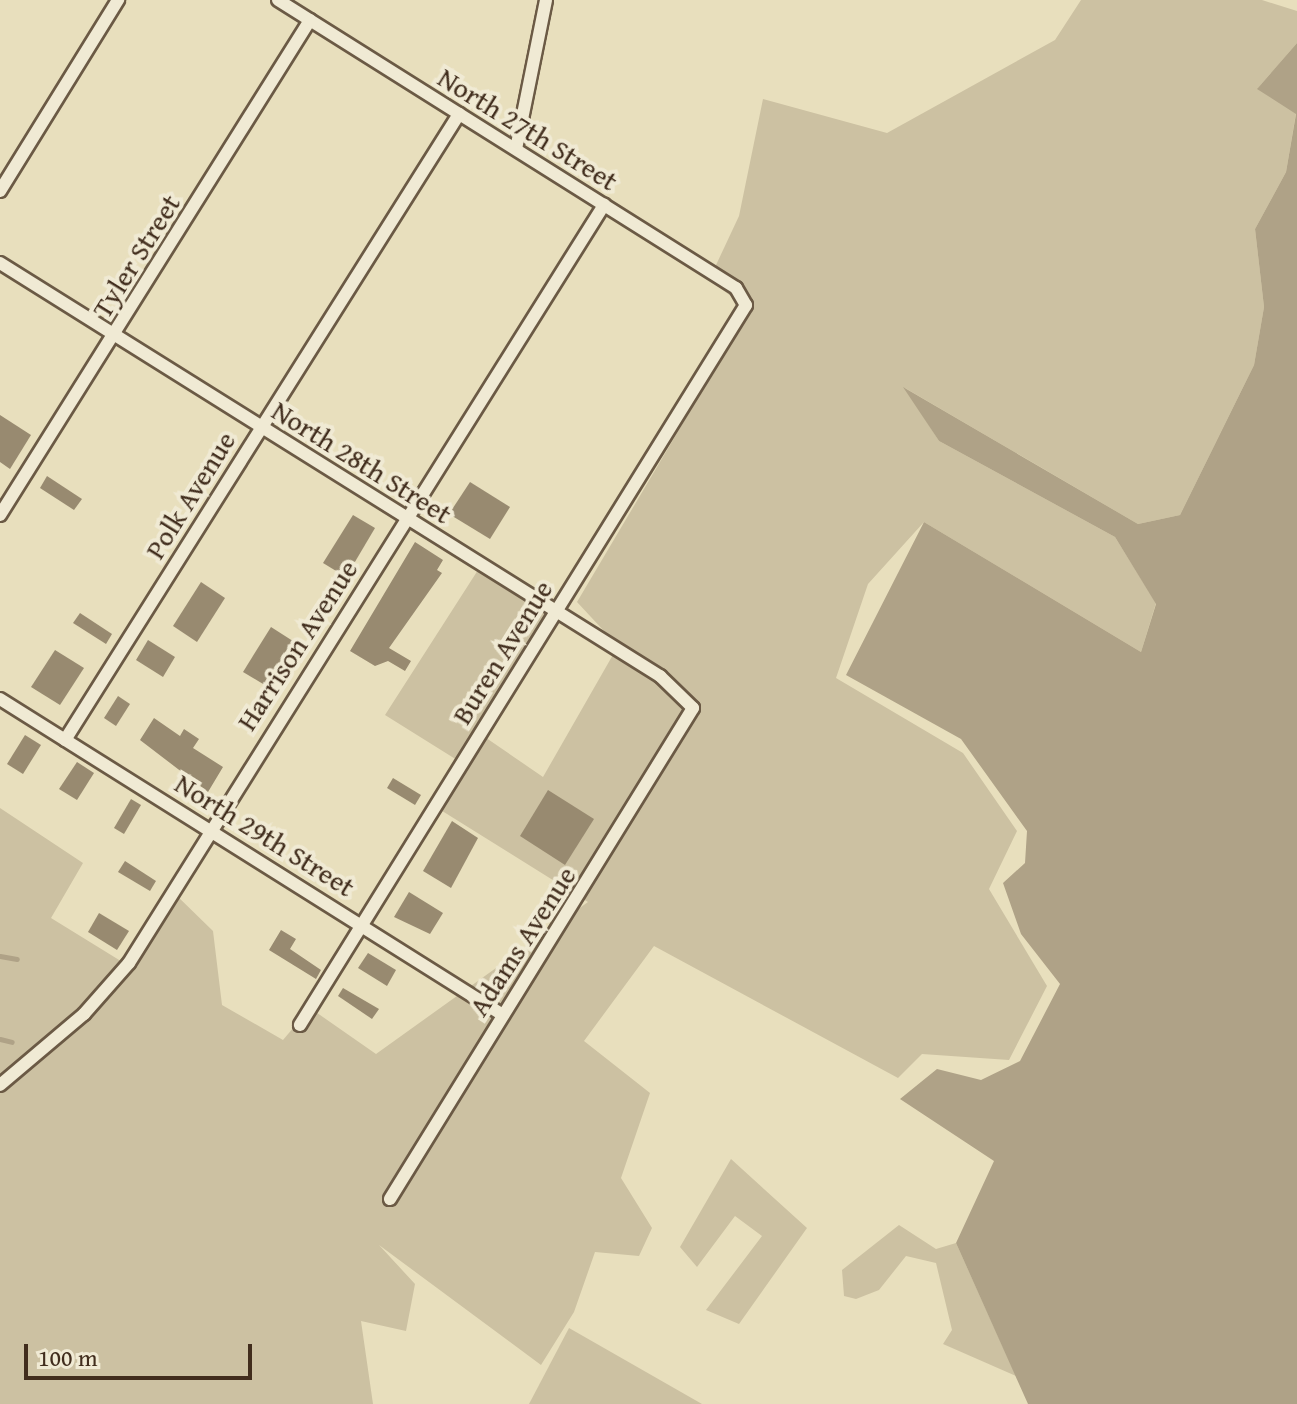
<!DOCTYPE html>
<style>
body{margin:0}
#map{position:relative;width:1297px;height:1404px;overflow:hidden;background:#e8dfbd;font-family:"Gentium Book Plus",serif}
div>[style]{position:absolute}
.green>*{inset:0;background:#ccc1a2}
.water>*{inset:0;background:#afa287}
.stream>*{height:5px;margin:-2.5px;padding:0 2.5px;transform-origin:2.5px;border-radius:2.5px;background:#afa287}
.building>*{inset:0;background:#988a70}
.roads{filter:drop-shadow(2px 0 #6b5a45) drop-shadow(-2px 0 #6b5a45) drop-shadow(0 2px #6b5a45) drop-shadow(0 -2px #6b5a45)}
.street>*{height:12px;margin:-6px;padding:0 6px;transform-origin:6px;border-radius:6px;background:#f0ead4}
span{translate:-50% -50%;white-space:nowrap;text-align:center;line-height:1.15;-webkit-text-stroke:8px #f0ead4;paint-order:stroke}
.street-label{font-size:28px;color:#412d1d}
.scale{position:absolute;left:24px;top:1344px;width:228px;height:36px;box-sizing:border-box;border:4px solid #412d1d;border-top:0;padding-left:10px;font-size:24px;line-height:28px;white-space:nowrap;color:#412d1d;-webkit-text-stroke:6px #f0ead4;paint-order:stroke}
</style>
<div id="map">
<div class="green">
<div style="clip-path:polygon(1081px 0,1262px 0,1297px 11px,1297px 43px,1258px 88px,1296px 113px,1286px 172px,1255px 229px,1264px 307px,1254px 365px,1180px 515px,1138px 524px,905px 388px,939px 441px,1115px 537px,1156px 603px,1141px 652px,924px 522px,868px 584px,836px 678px,963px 753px,1017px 831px,989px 889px,1047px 986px,1009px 1060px,922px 1054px,898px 1078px,654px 946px,584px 1041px,650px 1093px,621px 1178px,652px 1228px,639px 1256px,595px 1252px,574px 1312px,541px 1365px,379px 1245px,415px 1284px,406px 1331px,361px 1321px,373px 1404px,0 1404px,0 808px,83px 863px,51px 918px,124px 963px,173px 892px,213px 931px,222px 1005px,283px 1040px,310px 1008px,376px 1054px,588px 902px,431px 804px,457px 760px,385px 715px,478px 570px,550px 614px,476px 731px,543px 777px,618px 646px,577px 602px,750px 310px,709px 280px,739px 216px,763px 99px,887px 133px,1055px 40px)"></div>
<div style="clip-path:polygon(731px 1159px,807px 1228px,739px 1324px,706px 1310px,762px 1236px,735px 1216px,697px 1267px,680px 1247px)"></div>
<div style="clip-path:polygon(899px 1225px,936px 1249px,956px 1243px,1016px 1376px,943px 1344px,952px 1330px,936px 1263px,906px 1256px,879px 1290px,856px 1299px,844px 1296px,842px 1270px)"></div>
<div style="clip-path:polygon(569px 1328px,702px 1404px,529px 1404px)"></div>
</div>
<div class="water">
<div style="clip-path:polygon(1297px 43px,1297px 1404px,1028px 1404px,956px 1243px,994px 1161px,900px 1099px,937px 1069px,981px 1080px,1020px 1061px,1060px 984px,1021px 934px,1003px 883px,1025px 863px,1027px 831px,961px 739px,846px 675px,924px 522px,1141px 652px,1156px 604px,1115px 537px,939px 441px,903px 387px,1138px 524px,1180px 515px,1254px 365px,1264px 307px,1255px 229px,1286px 172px,1296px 114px,1257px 89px)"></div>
</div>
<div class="stream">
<div style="left:0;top:956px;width:17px;rotate:10deg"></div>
<div style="left:0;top:1039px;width:12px;rotate:14deg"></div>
</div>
<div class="building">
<div style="clip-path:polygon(0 415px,31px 435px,10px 469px,0 462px)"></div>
<div style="clip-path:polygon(47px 476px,82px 499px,74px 510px,40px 488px)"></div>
<div style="clip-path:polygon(470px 482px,510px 507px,490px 539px,449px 514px)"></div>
<div style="clip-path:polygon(353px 515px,375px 528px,346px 577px,323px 563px)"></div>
<div style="clip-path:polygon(415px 542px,443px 560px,437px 570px,442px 573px,389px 648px,411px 661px,405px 671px,388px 661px,375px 666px,350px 651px)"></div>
<div style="clip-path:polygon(201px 582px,225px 598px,197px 642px,173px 626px)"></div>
<div style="clip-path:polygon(80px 613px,112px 634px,106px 644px,73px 623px)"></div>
<div style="clip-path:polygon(271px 627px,296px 643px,268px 687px,243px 672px)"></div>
<div style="clip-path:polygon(148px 640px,175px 657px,163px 677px,136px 660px)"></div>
<div style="clip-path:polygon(55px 650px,84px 668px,60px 705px,31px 687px)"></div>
<div style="clip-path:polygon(118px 696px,130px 704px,116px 726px,104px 718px)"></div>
<div style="clip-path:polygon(154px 718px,180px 736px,184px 729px,199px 739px,193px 748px,223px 767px,208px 792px,140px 740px)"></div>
<div style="clip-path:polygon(25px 735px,41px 745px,23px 774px,7px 764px)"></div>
<div style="clip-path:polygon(77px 762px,94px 773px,77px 800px,59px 789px)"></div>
<div style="clip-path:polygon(393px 778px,421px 795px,415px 805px,387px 788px)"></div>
<div style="clip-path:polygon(548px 790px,594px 819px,565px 865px,520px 836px)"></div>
<div style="clip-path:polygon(131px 799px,141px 805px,124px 834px,114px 828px)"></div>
<div style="clip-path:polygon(452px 821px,478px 838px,451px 888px,423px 871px)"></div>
<div style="clip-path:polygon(125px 861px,156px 881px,150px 891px,118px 872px)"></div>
<div style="clip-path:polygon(409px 892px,443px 913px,430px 934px,394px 917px)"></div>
<div style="clip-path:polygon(99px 913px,129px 931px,117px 950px,88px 932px)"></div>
<div style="clip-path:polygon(281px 930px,296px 939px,290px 949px,321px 970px,316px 979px,269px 950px)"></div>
<div style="clip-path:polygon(368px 953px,396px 970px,387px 986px,358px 968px)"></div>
<div style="clip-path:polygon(343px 988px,379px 1009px,372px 1019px,338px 996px)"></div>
</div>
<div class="roads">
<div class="street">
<div style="left:278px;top:0;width:541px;rotate:32.16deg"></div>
<div style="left:736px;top:288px;width:20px;rotate:60deg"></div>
<div style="left:746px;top:305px;width:847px;rotate:121.78deg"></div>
<div style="left:516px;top:149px;width:152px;rotate:-78.6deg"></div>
<div style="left:0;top:191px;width:225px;rotate:-58.3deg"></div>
<div style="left:0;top:263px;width:779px;rotate:32.04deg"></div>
<div style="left:660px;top:676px;width:46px;rotate:44.1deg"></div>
<div style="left:693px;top:708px;width:577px;rotate:121.68deg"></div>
<div style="left:0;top:515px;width:584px;rotate:-57.94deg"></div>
<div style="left:0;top:699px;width:594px;rotate:32.14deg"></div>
<div style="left:65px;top:740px;width:740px;rotate:-57.81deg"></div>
<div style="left:0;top:1085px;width:110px;rotate:-40.2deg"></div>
<div style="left:84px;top:1014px;width:68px;rotate:-48.6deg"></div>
<div style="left:129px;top:963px;width:895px;rotate:-57.93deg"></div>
</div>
</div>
<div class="street-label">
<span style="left:528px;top:129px;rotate:32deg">North 27th Street</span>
<span style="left:136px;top:256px;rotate:-58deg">Tyler Street</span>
<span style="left:362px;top:462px;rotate:32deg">North 28th Street</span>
<span style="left:190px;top:495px;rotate:-58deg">Polk Avenue</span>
<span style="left:297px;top:645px;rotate:-57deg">Harrison Avenue</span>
<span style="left:502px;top:652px;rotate:-58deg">Buren Avenue</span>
<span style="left:265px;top:835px;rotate:32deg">North 29th Street</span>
<span style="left:522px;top:941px;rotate:-57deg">Adams Avenue</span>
</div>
<div class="scale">100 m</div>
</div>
